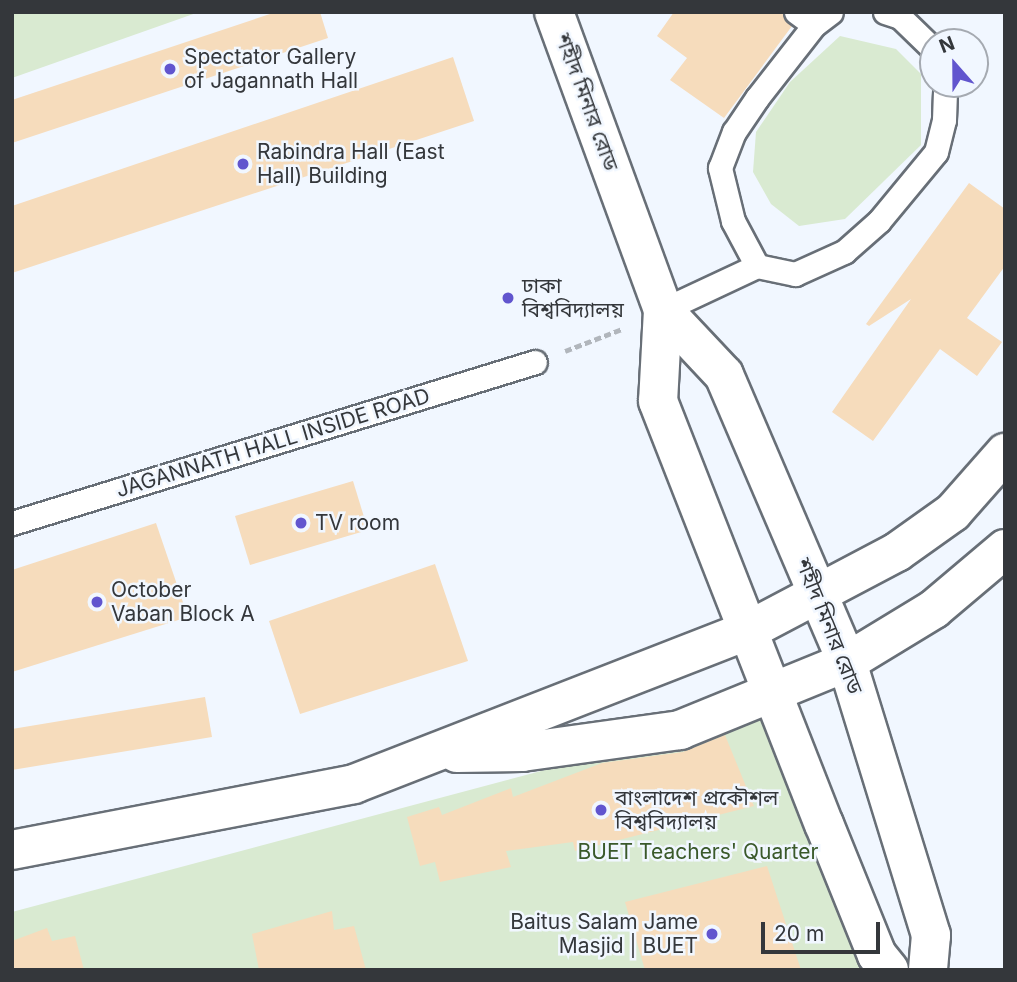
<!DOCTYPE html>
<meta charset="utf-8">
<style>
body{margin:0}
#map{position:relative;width:1017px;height:982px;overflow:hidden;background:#f1f7ff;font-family:Inter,"Noto Sans Bengali",sans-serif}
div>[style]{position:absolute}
.green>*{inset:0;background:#d9ead1}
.building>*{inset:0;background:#f6dcbc}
.path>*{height:4.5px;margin-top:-2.25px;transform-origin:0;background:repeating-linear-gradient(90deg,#b1b6bc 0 7px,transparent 0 10.5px)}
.roads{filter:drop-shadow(2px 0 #686f77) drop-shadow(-2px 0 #686f77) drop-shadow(0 2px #686f77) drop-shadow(0 -2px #686f77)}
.lane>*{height:23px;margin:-11.5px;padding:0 11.5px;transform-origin:11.5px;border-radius:11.5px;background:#fff}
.secondary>*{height:38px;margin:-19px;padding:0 19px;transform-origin:19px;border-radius:19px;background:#fff}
.dots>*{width:19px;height:19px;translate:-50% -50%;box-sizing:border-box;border:4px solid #f1f7ff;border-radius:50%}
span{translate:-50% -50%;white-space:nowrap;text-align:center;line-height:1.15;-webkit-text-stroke:5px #f1f7ff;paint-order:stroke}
.poi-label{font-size:21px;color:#34373b}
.left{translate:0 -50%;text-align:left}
.right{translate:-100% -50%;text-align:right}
.street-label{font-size:21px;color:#34373b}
.park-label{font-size:21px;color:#3a592a}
.frame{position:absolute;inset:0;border:14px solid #34373b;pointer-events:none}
.north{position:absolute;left:919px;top:28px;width:70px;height:70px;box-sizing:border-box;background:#f1f7ff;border:2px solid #a5aab1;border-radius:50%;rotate:339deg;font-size:19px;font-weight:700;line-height:28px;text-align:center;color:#34373b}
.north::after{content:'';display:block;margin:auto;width:24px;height:32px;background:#6155ce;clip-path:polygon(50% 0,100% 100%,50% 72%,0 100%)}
.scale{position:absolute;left:761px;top:922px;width:119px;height:32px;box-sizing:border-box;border:4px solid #34373b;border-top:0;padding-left:9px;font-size:21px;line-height:24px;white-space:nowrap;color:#34373b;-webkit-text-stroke:5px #f1f7ff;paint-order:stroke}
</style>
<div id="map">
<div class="green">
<div style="clip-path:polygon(12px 12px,199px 12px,12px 78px)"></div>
<div style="clip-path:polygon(840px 36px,896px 49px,921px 74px,921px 145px,845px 219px,799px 226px,771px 204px,753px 172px,756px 132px,790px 82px)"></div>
<div style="clip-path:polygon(774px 709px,866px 970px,12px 970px,12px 912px)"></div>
</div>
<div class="building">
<div style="clip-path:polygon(276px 12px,320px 12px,328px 38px,12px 143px,12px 100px)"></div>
<div style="clip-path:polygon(674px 12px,782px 12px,792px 26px,724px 118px,670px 80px,687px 58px,657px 36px)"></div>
<div style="clip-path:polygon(453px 57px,474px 121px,12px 273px,12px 206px)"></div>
<div style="clip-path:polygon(969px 183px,1005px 209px,1005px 266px,967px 318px,1002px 342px,977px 376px,940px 349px,873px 441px,832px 412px,911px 299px,869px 326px,866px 324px)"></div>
<div style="clip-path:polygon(353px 481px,368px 530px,250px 565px,235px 516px)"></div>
<div style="clip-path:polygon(156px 523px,188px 617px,12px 672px,12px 570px)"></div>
<div style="clip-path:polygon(435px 564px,468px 661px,300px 714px,269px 621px)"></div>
<div style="clip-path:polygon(205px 697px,212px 737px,12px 770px,12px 729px)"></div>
<div style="clip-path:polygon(725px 735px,754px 806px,575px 851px,573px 842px,506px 851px,511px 867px,440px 882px,435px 862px,420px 866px,407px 817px,439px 807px,442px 815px,511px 788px,513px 797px,602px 763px,683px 752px)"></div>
<div style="clip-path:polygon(767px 866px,801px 970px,645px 970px,625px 902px)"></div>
<div style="clip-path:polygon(332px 911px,334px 930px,354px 926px,366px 970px,259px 970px,252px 934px)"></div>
<div style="clip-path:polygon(47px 928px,52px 941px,75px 936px,84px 970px,12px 970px,12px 941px)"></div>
</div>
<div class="path">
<div style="left:565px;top:351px;width:61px;rotate:-21.1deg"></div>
</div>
<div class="roads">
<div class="lane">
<div style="left:796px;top:12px;width:22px;rotate:36deg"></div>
<div style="left:885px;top:12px;width:16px;rotate:18deg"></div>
<div style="left:900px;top:17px;width:46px;rotate:44.1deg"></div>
<div style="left:757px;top:266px;width:51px;rotate:-118.1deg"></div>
<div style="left:733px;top:221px;width:55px;rotate:-103.8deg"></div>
<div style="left:720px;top:168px;width:39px;rotate:-69deg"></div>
<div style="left:734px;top:132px;width:41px;rotate:-55.9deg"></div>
<div style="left:757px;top:98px;width:93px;rotate:-52deg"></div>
<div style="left:814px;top:25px;width:21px;rotate:-37deg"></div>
<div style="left:663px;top:310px;width:104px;rotate:-25.1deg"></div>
<div style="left:757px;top:266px;width:39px;rotate:12deg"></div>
<div style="left:795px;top:274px;width:54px;rotate:-24.2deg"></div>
<div style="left:844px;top:252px;width:47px;rotate:-41.5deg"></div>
<div style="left:879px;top:221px;width:89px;rotate:-50.4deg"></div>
<div style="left:936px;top:152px;width:33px;rotate:-76deg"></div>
<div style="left:944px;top:120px;width:36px;rotate:-88deg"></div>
<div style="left:12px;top:523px;width:547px;rotate:-17.11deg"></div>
</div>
<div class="secondary">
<div style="left:554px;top:12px;width:317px;rotate:69.9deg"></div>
<div style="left:663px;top:310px;width:89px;rotate:46.8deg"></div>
<div style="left:724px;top:375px;width:312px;rotate:66.8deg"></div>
<div style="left:847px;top:662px;width:286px;rotate:72.9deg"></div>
<div style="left:931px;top:935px;width:35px;rotate:95deg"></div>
<div style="left:663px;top:310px;width:91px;rotate:93.1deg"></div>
<div style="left:658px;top:401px;width:454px;rotate:68.6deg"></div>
<div style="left:824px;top:824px;width:141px;rotate:68deg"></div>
<div style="left:877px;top:955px;width:19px;rotate:51deg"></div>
<div style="left:457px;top:753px;width:65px;rotate:-0.9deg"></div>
<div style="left:522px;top:752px;width:160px;rotate:-7.9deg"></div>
<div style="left:680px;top:730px;width:180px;rotate:-22.2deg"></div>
<div style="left:847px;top:662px;width:102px;rotate:-31.3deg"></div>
<div style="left:934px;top:609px;width:93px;rotate:-40.2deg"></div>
<div style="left:12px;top:850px;width:348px;rotate:-10.9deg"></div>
<div style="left:354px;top:784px;width:426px;rotate:-21.3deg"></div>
<div style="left:751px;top:629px;width:165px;rotate:-27.8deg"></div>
<div style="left:897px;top:552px;width:69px;rotate:-35.5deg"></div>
<div style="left:953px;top:512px;width:79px;rotate:-48.6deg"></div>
</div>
</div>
<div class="dots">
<div style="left:170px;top:69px;background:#6155ce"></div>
<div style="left:243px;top:164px;background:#6155ce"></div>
<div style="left:508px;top:298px;background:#6155ce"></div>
<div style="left:301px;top:523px;background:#6155ce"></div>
<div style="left:97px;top:602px;background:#6155ce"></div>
<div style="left:601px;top:810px;background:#6155ce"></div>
<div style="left:712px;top:934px;background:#6155ce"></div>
</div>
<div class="poi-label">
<span class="left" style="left:184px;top:69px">Spectator Gallery<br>of Jagannath Hall</span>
<span class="left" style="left:257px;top:164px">Rabindra Hall (East<br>Hall) Building</span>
<span class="left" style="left:522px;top:298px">ঢাকা<br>বিশ্ববিদ্যালয়</span>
<span class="left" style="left:315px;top:523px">TV room</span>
<span class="left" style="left:111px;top:602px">October<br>Vaban Block A</span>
<span class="left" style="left:615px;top:810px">বাংলাদেশ প্রকৌশল<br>বিশ্ববিদ্যালয়</span>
<span class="right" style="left:698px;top:934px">Baitus Salam Jame<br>Masjid | BUET</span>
</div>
<div class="street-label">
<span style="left:587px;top:102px;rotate:70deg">শহীদ মিনার রোড</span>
<span style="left:273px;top:443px;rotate:-17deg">JAGANNATH HALL INSIDE ROAD</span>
<span style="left:829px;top:626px;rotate:68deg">শহীদ মিনার রোড</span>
</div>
<div class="park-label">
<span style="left:698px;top:852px">BUET Teachers' Quarter</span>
</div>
<div class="frame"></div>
<div class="north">N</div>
<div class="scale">20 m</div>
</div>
